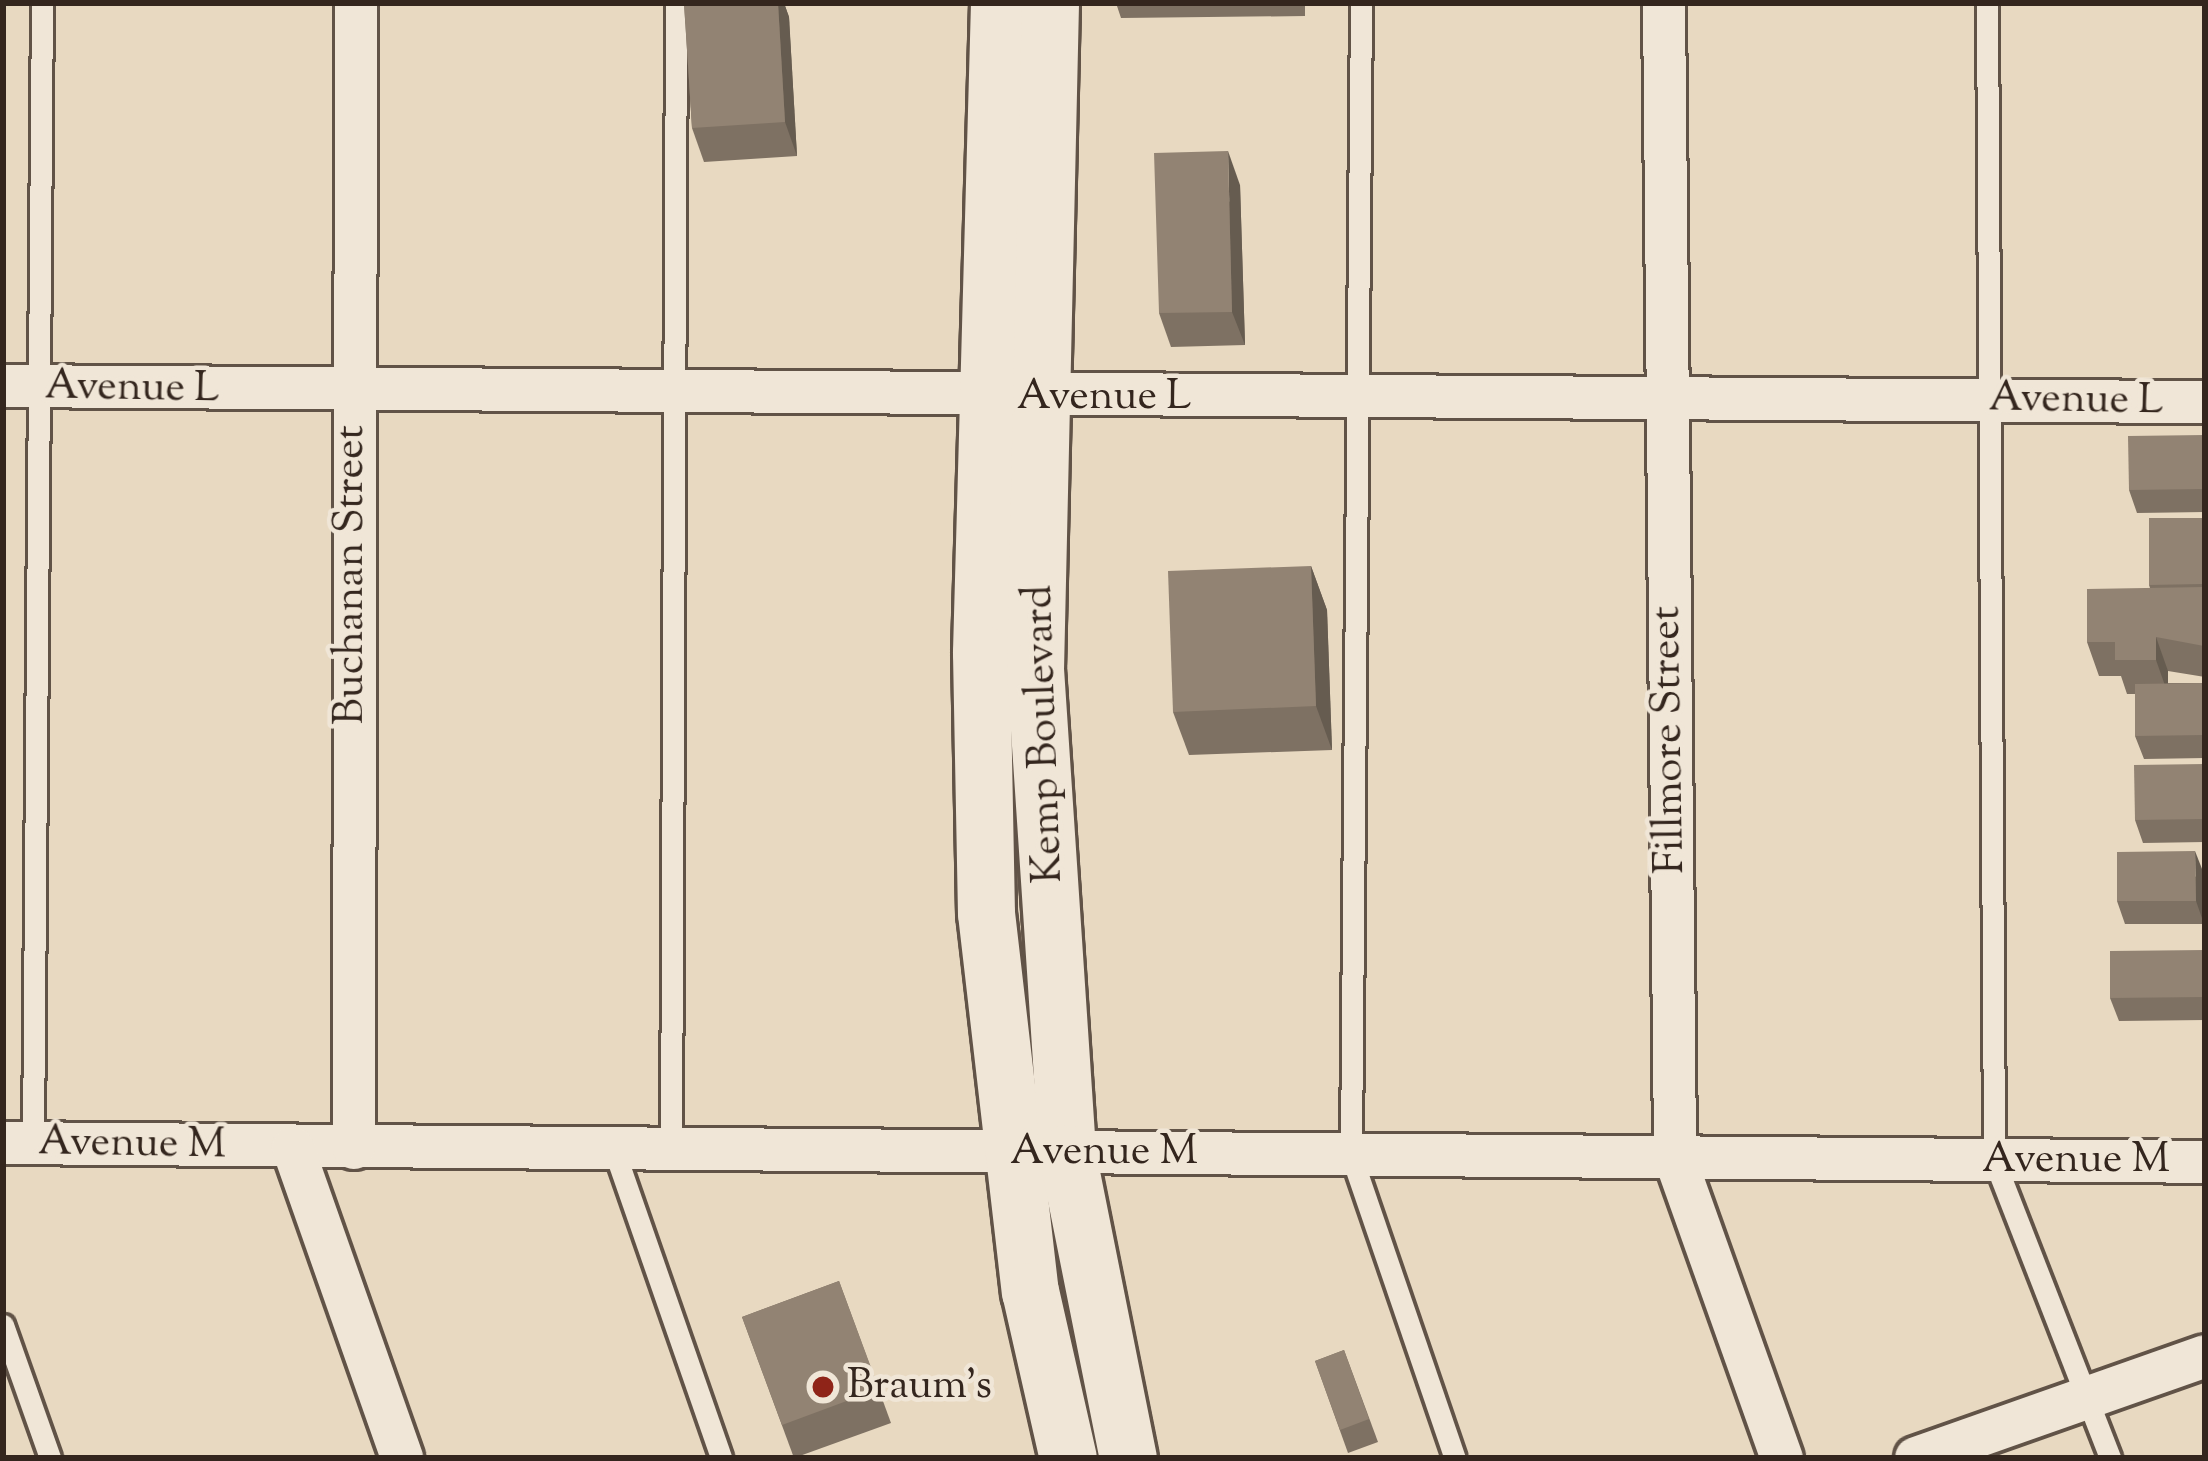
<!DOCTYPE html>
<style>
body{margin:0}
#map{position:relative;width:2208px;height:1461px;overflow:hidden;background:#e8d9c1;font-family:"Sorts Mill Goudy",serif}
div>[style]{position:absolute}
.roads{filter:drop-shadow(3px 0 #615347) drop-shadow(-3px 0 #615347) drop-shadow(0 3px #615347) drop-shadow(0 -3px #615347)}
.lane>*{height:21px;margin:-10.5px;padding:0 10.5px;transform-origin:10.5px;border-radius:10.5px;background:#f0e6d7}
.street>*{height:42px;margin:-21px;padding:0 21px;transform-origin:21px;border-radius:21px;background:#f0e6d7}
.secondary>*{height:57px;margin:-28.5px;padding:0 28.5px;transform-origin:28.5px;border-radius:28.5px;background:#f0e6d7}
.wall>*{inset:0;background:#7e7163}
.shaded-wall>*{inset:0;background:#665c50}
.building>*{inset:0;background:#928373}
.dots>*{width:33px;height:33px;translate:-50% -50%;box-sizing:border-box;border:6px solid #f0e6d7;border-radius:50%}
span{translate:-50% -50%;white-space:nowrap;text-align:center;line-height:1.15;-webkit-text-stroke:9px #f0e6d7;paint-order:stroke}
.street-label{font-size:42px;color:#34261e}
.poi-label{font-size:42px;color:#34261e}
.left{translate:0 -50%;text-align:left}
.frame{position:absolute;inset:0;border:6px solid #34261e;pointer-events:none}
</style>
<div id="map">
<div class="roads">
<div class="lane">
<div style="left:1361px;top:3px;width:1152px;rotate:90.5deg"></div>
<div style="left:1351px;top:1155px;width:320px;rotate:71.1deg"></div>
<div style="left:1987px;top:3px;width:1157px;rotate:89.65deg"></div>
<div style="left:1994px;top:1160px;width:320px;rotate:68.7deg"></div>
<div style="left:33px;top:1144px;width:1141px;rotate:-89.55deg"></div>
<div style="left:614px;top:1150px;width:326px;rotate:70.8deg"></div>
<div style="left:671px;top:1150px;width:1147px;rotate:-89.75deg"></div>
<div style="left:3px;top:1325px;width:141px;rotate:70.5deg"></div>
</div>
<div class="street">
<div style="left:1664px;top:3px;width:1155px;rotate:89.45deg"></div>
<div style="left:1675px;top:1158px;width:319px;rotate:70.4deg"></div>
<div style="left:3px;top:386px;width:2202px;rotate:0.42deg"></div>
<div style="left:3px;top:1143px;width:2202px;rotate:0.49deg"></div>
<div style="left:293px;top:1148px;width:329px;rotate:70.6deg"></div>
<div style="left:354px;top:1148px;width:1145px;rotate:-89.9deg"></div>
<div style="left:1916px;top:1458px;width:306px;rotate:-19.4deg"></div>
</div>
<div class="secondary">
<div style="left:999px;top:3px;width:650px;rotate:91.59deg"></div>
<div style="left:981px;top:653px;width:260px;rotate:88.9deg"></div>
<div style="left:986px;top:913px;width:381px;rotate:83.4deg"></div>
<div style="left:1030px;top:1291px;width:171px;rotate:77.2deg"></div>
<div style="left:1050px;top:3px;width:666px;rotate:91.29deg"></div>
<div style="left:1035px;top:669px;width:485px;rotate:86.2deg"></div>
<div style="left:1067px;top:1153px;width:311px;rotate:78.7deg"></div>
</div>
</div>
<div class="wall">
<div style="clip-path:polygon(3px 3px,34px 3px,34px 4px,3px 5px)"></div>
<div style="clip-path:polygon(684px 3px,784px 3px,789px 17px,797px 156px,704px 162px,692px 128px)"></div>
<div style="clip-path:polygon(1116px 3px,1305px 3px,1305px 16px,1121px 18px)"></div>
<div style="clip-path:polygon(1240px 185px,1245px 345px,1171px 347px,1159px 313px)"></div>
<div style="clip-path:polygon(2205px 435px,2205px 512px,2137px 513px,2129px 490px)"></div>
<div style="clip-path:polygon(2205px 526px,2205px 677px,2168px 671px,2168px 683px,2205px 683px,2205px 758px,2144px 759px,2135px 736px,2135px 694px,2127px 694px,2121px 676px,2099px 676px,2087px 642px,2150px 588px,2149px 585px)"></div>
<div style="clip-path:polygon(1311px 566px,1327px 610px,1332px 750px,1189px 755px,1173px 712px)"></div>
<div style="clip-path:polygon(2205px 764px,2205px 842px,2143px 843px,2135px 820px)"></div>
<div style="clip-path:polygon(2204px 874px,2204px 924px,2125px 924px,2117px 901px)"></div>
<div style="clip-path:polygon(2205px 950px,2205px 1020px,2119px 1021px,2110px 998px)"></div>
<div style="clip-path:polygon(839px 1281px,891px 1423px,794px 1458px,742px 1317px)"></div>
<div style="clip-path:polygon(1344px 1350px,1378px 1442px,1348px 1453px,1315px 1361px)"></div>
</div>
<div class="shaded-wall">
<div style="clip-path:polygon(778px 3px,784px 3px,789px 17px,797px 156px,785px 122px)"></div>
<div style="clip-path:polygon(1228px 151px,1240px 185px,1245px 345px,1232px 312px)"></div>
<div style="clip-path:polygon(2202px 518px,2205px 526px,2205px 648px,2202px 584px)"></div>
<div style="clip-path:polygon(1311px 566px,1327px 610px,1332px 750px,1316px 706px)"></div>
<div style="clip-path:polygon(2156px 637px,2168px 671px,2168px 694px,2156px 660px)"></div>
<div style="clip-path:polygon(2195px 851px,2204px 874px,2204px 924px,2196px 901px)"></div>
</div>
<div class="building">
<div style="clip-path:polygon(684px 3px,778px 3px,785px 122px,692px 128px)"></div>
<div style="clip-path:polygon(1228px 151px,1232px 312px,1159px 313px,1154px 153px)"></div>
<div style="clip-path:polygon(2205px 435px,2205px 489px,2129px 490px,2128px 436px)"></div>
<div style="clip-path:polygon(2149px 518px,2202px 518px,2202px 584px,2149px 585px)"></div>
<div style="clip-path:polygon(1311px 566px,1316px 706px,1173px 712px,1168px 571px)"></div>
<div style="clip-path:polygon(2204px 587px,2204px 646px,2156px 637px,2156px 660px,2115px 660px,2115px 642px,2087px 642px,2087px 589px)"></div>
<div style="clip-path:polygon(2205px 683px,2205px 735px,2135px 736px,2135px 684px)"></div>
<div style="clip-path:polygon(2205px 764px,2205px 819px,2135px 820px,2134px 765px)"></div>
<div style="clip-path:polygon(2195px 851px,2196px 901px,2117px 901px,2117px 852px)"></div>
<div style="clip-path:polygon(2205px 950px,2205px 997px,2110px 998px,2110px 951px)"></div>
<div style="clip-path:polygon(839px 1281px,879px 1389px,782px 1425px,742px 1317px)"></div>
<div style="clip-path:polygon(1344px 1350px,1369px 1419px,1340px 1430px,1315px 1361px)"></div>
</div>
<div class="dots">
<div style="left:823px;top:1387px;background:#8f2418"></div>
</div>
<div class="street-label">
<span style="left:132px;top:389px;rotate:1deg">Avenue L</span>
<span style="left:1104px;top:398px">Avenue L</span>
<span style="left:2076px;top:401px;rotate:1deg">Avenue L</span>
<span style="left:352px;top:575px;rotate:-90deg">Buchanan Street</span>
<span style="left:1045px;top:734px;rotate:-92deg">Kemp Boulevard</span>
<span style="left:1670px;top:740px;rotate:-91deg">Fillmore Street</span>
<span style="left:132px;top:1145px;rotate:1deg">Avenue M</span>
<span style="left:1104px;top:1153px">Avenue M</span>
<span style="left:2076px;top:1161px">Avenue M</span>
</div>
<div class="poi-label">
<span class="left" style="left:847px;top:1387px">Braum's</span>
</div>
<div class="frame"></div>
</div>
